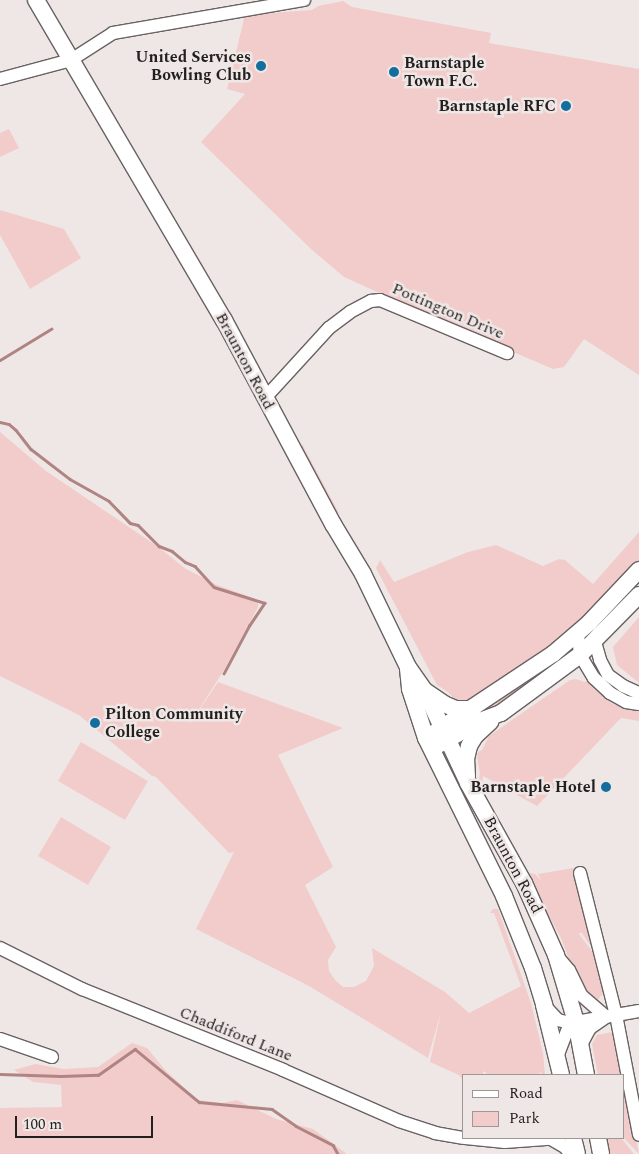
<!DOCTYPE html>
<style>
body{margin:0}
#map{position:relative;width:639px;height:1154px;overflow:hidden;background:#efe7e6;font-family:Spectral,serif}
div>[style]{position:absolute}
.green>*{inset:0;background:#f1ccca}
.stream>*{height:2.5px;margin:-1.25px;padding:0 1.25px;transform-origin:1.25px;border-radius:1.25px;background:#af8482}
.roads{filter:drop-shadow(1px 0 #696262) drop-shadow(-1px 0 #696262) drop-shadow(0 1px #696262) drop-shadow(0 -1px #696262)}
.minor>*{height:12px;margin:-6px;padding:0 6px;transform-origin:6px;border-radius:6px;background:#fff}
.major>*{height:16px;margin:-8px;padding:0 8px;transform-origin:8px;border-radius:8px;background:#fff}
.dots>*{width:14px;height:14px;translate:-50% -50%;box-sizing:border-box;border:2px solid #efe7e6;border-radius:50%}
span{translate:-50% -50%;white-space:nowrap;text-align:center;line-height:1.15;-webkit-text-stroke:5px #efe7e6;paint-order:stroke}
.poi-label{font-size:16px;color:#221f1f;font-weight:700}
.right{translate:-100% -50%;text-align:right}
.left{translate:0 -50%;text-align:left}
.street-label{font-size:16px;color:#221f1f}
.legend{position:absolute;left:462px;top:1074px;width:162px;height:65px;box-sizing:border-box;background:#efe7e6;border:1px solid #9d9796;margin:0;padding:6px 9px;list-style:none;font-size:15px;color:#221f1f}
.legend li{display:flex;align-items:center;gap:10px;height:25px}
.legend b{width:25px;border:1px solid #9d9796}
.scale{position:absolute;left:15px;top:1116px;width:138px;height:22px;box-sizing:border-box;border:2px solid #221f1f;border-top:0;padding-left:6px;font-size:15px;line-height:18px;white-space:nowrap;color:#221f1f;-webkit-text-stroke:4px #efe7e6;paint-order:stroke}
</style>
<div id="map">
<div class="green">
<div style="clip-path:polygon(343px 1px,352px 7px,491px 33px,489px 43px,639px 69px,639px 375px,584px 339px,564px 367px,553px 369px,459px 329px,344px 277px,311px 249px,201px 142px,245px 94px,227px 89px,245px 15px,312px 10px,318px 6px)"></div>
<div style="clip-path:polygon(9px 129px,19px 148px,0 157px,0 133px)"></div>
<div style="clip-path:polygon(0 210px,64px 229px,81px 258px,30px 289px,0 235px)"></div>
<div style="clip-path:polygon(0 432px,46px 471px,157px 546px,186px 569px,217px 585px,258px 600px,258px 607px,224px 670px,184px 733px,218px 682px,343px 728px,278px 755px,333px 867px,305px 885px,336px 947px,328px 960px,329px 971px,335px 980px,343px 987px,354px 987px,366px 981px,374px 966px,372px 948px,445px 992px,469px 1013px,521px 986px,494px 913px,490px 913px,493px 909px,498px 909px,531px 1003px,543px 1053px,545px 1075px,542px 1075px,541px 1072px,538px 1075px,489px 1075px,483px 1071px,483px 1075px,463px 1075px,463px 1080px,459px 1075px,430px 1062px,441px 1012px,428px 1058px,309px 986px,196px 929px,234px 852px,229px 853px,156px 777px,152px 776px,79px 715px,0 676px)"></div>
<div style="clip-path:polygon(302px 444px,339px 513px,335px 512px,301px 451px)"></div>
<div style="clip-path:polygon(639px 532px,639px 565px,588px 619px,483px 698px,458px 704px,448px 692px,437px 685px,376px 568px,380px 560px,394px 582px,468px 552px,496px 545px,543px 566px,559px 559px,565px 560px,593px 584px)"></div>
<div style="clip-path:polygon(639px 617px,639px 682px,638px 682px,617px 665px,613px 647px)"></div>
<div style="clip-path:polygon(572px 648px,571px 652px,540px 677px,486px 713px,456px 726px,511px 693px)"></div>
<div style="clip-path:polygon(576px 679px,585px 682px,588px 680px,603px 696px,613px 704px,639px 711px,639px 721px,621px 718px,537px 806px,483px 776px,481px 791px,478px 786px,480px 773px,477px 757px,478px 752px,482px 750px,489px 736px,570px 680px)"></div>
<div style="clip-path:polygon(81px 742px,148px 781px,125px 820px,58px 781px)"></div>
<div style="clip-path:polygon(61px 817px,111px 847px,88px 885px,38px 856px)"></div>
<div style="clip-path:polygon(573px 868px,593px 949px,581px 932px,579px 934px,594px 954px,604px 992px,597px 1001px,580px 988px,561px 938px,527px 876px,530px 873px,535px 874px,541px 880px,538px 874px)"></div>
<div style="clip-path:polygon(612px 1032px,624px 1081px,623px 1085px,623px 1075px,598px 1075px,592px 1044px,597px 1035px)"></div>
<div style="clip-path:polygon(132px 1043px,147px 1048px,166px 1071px,198px 1100px,222px 1103px,237px 1100px,276px 1119px,313px 1129px,347px 1154px,0 1154px,0 1108px,62px 1107px,61px 1085px,33px 1082px,14px 1070px,35px 1064px,64px 1069px,98px 1067px)"></div>
<div style="clip-path:polygon(625px 1091px,626px 1092px,639px 1154px,623px 1137px,623px 1092px)"></div>
<div style="clip-path:polygon(608px 1138px,621px 1138px,634px 1154px,609px 1154px)"></div>
</div>
<div class="stream">
<div style="left:0;top:360px;width:60px;rotate:-31.3deg"></div>
<div style="left:0;top:422px;width:9px;rotate:13deg"></div>
<div style="left:9px;top:424px;width:9px;rotate:41deg"></div>
<div style="left:16px;top:430px;width:24px;rotate:52deg"></div>
<div style="left:31px;top:449px;width:49px;rotate:37.6deg"></div>
<div style="left:70px;top:479px;width:45px;rotate:29.4deg"></div>
<div style="left:109px;top:501px;width:30px;rotate:46deg"></div>
<div style="left:130px;top:523px;width:8px;rotate:14deg"></div>
<div style="left:138px;top:525px;width:30px;rotate:45deg"></div>
<div style="left:159px;top:546px;width:14px;rotate:21deg"></div>
<div style="left:172px;top:551px;width:17px;rotate:40deg"></div>
<div style="left:185px;top:562px;width:11px;rotate:22deg"></div>
<div style="left:195px;top:566px;width:28px;rotate:48deg"></div>
<div style="left:214px;top:587px;width:53px;rotate:17.4deg"></div>
<div style="left:265px;top:603px;width:27px;rotate:124deg"></div>
<div style="left:250px;top:625px;width:55px;rotate:118deg"></div>
<div style="left:0;top:1074px;width:61px;rotate:1.9deg"></div>
<div style="left:61px;top:1076px;width:37px;rotate:-2deg"></div>
<div style="left:98px;top:1075px;width:45px;rotate:-35.1deg"></div>
<div style="left:135px;top:1049px;width:83px;rotate:39.6deg"></div>
<div style="left:199px;top:1102px;width:73px;rotate:5.5deg"></div>
<div style="left:272px;top:1109px;width:29px;rotate:35deg"></div>
<div style="left:296px;top:1126px;width:42px;rotate:27.2deg"></div>
<div style="left:333px;top:1145px;width:10px;rotate:61deg"></div>
</div>
<div class="roads">
<div class="minor">
<div style="left:0;top:79px;width:73px;rotate:-15deg"></div>
<div style="left:71px;top:60px;width:50px;rotate:-32.7deg"></div>
<div style="left:113px;top:33px;width:194px;rotate:-9.8deg"></div>
<div style="left:265px;top:398px;width:95px;rotate:-47.6deg"></div>
<div style="left:329px;top:328px;width:26px;rotate:-37deg"></div>
<div style="left:350px;top:312px;width:24px;rotate:-28deg"></div>
<div style="left:371px;top:301px;width:9px;rotate:-6deg"></div>
<div style="left:380px;top:300px;width:138px;rotate:22.7deg"></div>
<div style="left:578px;top:633px;width:22px;rotate:85deg"></div>
<div style="left:580px;top:655px;width:27px;rotate:59deg"></div>
<div style="left:594px;top:678px;width:22px;rotate:43deg"></div>
<div style="left:610px;top:693px;width:18px;rotate:29deg"></div>
<div style="left:626px;top:702px;width:13px;rotate:9deg"></div>
<div style="left:595px;top:642px;width:19px;rotate:74deg"></div>
<div style="left:600px;top:660px;width:17px;rotate:62deg"></div>
<div style="left:608px;top:675px;width:19px;rotate:36deg"></div>
<div style="left:623px;top:686px;width:17px;rotate:24deg"></div>
<div style="left:580px;top:873px;width:146px;rotate:75.8deg"></div>
<div style="left:616px;top:1015px;width:122px;rotate:79.1deg"></div>
<div style="left:0;top:948px;width:92px;rotate:26.6deg"></div>
<div style="left:82px;top:989px;width:217px;rotate:21.9deg"></div>
<div style="left:283px;top:1070px;width:127px;rotate:23.7deg"></div>
<div style="left:399px;top:1121px;width:38px;rotate:18deg"></div>
<div style="left:435px;top:1133px;width:28px;rotate:10deg"></div>
<div style="left:558px;top:957px;width:17px;rotate:50deg"></div>
<div style="left:569px;top:970px;width:28px;rotate:64deg"></div>
<div style="left:581px;top:995px;width:33px;rotate:41deg"></div>
<div style="left:606px;top:1017px;width:19px;rotate:145deg"></div>
<div style="left:590px;top:1028px;width:19px;rotate:118deg"></div>
<div style="left:544px;top:1005px;width:21px;rotate:47deg"></div>
<div style="left:558px;top:1020px;width:12px;rotate:14deg"></div>
<div style="left:570px;top:1023px;width:70px;rotate:-9.9deg"></div>
<div style="left:0;top:1039px;width:55px;rotate:19.1deg"></div>
<div style="left:557px;top:1057px;width:36px;rotate:-69deg"></div>
<div style="left:465px;top:1138px;width:40px;rotate:5.7deg"></div>
<div style="left:505px;top:1142px;width:55px;rotate:-4.2deg"></div>
<div style="left:551px;top:1139px;width:16px;rotate:30deg"></div>
<div style="left:565px;top:1147px;width:9px;rotate:54deg"></div>
</div>
<div class="major">
<div style="left:36px;top:0;width:371px;rotate:59.6deg"></div>
<div style="left:224px;top:320px;width:231px;rotate:61.9deg"></div>
<div style="left:333px;top:524px;width:58px;rotate:59deg"></div>
<div style="left:363px;top:574px;width:103px;rotate:64.2deg"></div>
<div style="left:408px;top:667px;width:29px;rotate:55deg"></div>
<div style="left:425px;top:691px;width:102px;rotate:64.9deg"></div>
<div style="left:468px;top:783px;width:115px;rotate:60.8deg"></div>
<div style="left:524px;top:883px;width:79px;rotate:66deg"></div>
<div style="left:556px;top:955px;width:70px;rotate:73.4deg"></div>
<div style="left:576px;top:1022px;width:54px;rotate:79.3deg"></div>
<div style="left:408px;top:669px;width:20px;rotate:84deg"></div>
<div style="left:410px;top:689px;width:52px;rotate:71.9deg"></div>
<div style="left:426px;top:738px;width:176px;rotate:63.7deg"></div>
<div style="left:504px;top:896px;width:78px;rotate:68.1deg"></div>
<div style="left:533px;top:968px;width:39px;rotate:73deg"></div>
<div style="left:544px;top:1005px;width:72px;rotate:76.3deg"></div>
<div style="left:425px;top:691px;width:23px;rotate:34deg"></div>
<div style="left:444px;top:704px;width:13px;rotate:23deg"></div>
<div style="left:456px;top:709px;width:17px"></div>
<div style="left:434px;top:733px;width:143px;rotate:-33.6deg"></div>
<div style="left:553px;top:654px;width:48px;rotate:-40.7deg"></div>
<div style="left:589px;top:623px;width:73px;rotate:-46.7deg"></div>
<div style="left:438px;top:745px;width:48px;rotate:-29.7deg"></div>
<div style="left:480px;top:721px;width:22px;rotate:-21deg"></div>
<div style="left:501px;top:713px;width:98px;rotate:-36.3deg"></div>
<div style="left:580px;top:655px;width:84px;rotate:-45.5deg"></div>
<div style="left:467px;top:777px;width:18px;rotate:-93deg"></div>
<div style="left:466px;top:759px;width:13px;rotate:-77deg"></div>
<div style="left:469px;top:746px;width:12px;rotate:-59deg"></div>
<div style="left:475px;top:736px;width:21px;rotate:-43deg"></div>
<div style="left:573px;top:1138px;width:16px;rotate:76deg"></div>
<div style="left:598px;top:1138px;width:16px;rotate:79deg"></div>
</div>
</div>
<div class="dots">
<div style="left:261px;top:66px;background:#136e9d"></div>
<div style="left:394px;top:72px;background:#136e9d"></div>
<div style="left:566px;top:106px;background:#136e9d"></div>
<div style="left:95px;top:723px;background:#136e9d"></div>
<div style="left:606px;top:787px;background:#136e9d"></div>
</div>
<div class="poi-label">
<span class="right" style="left:251px;top:66px">United Services<br>Bowling Club</span>
<span class="left" style="left:404px;top:72px">Barnstaple<br>Town F.C.</span>
<span class="right" style="left:556px;top:106px">Barnstaple RFC</span>
<span class="left" style="left:105px;top:723px">Pilton Community<br>College</span>
<span class="right" style="left:596px;top:787px">Barnstaple Hotel</span>
</div>
<div class="street-label">
<span style="left:448px;top:311px;rotate:23deg">Pottington Drive</span>
<span style="left:245px;top:361px;rotate:62deg">Braunton Road</span>
<span style="left:513px;top:865px;rotate:62deg">Braunton Road</span>
<span style="left:236px;top:1034px;rotate:22deg">Chaddiford Lane</span>
</div>
<ul class="legend">
<li><b style="height:6px;background:#fff"></b>Road</li>
<li><b style="height:14px;background:#f1ccca"></b>Park</li>
</ul>
<div class="scale">100 m</div>
</div>
